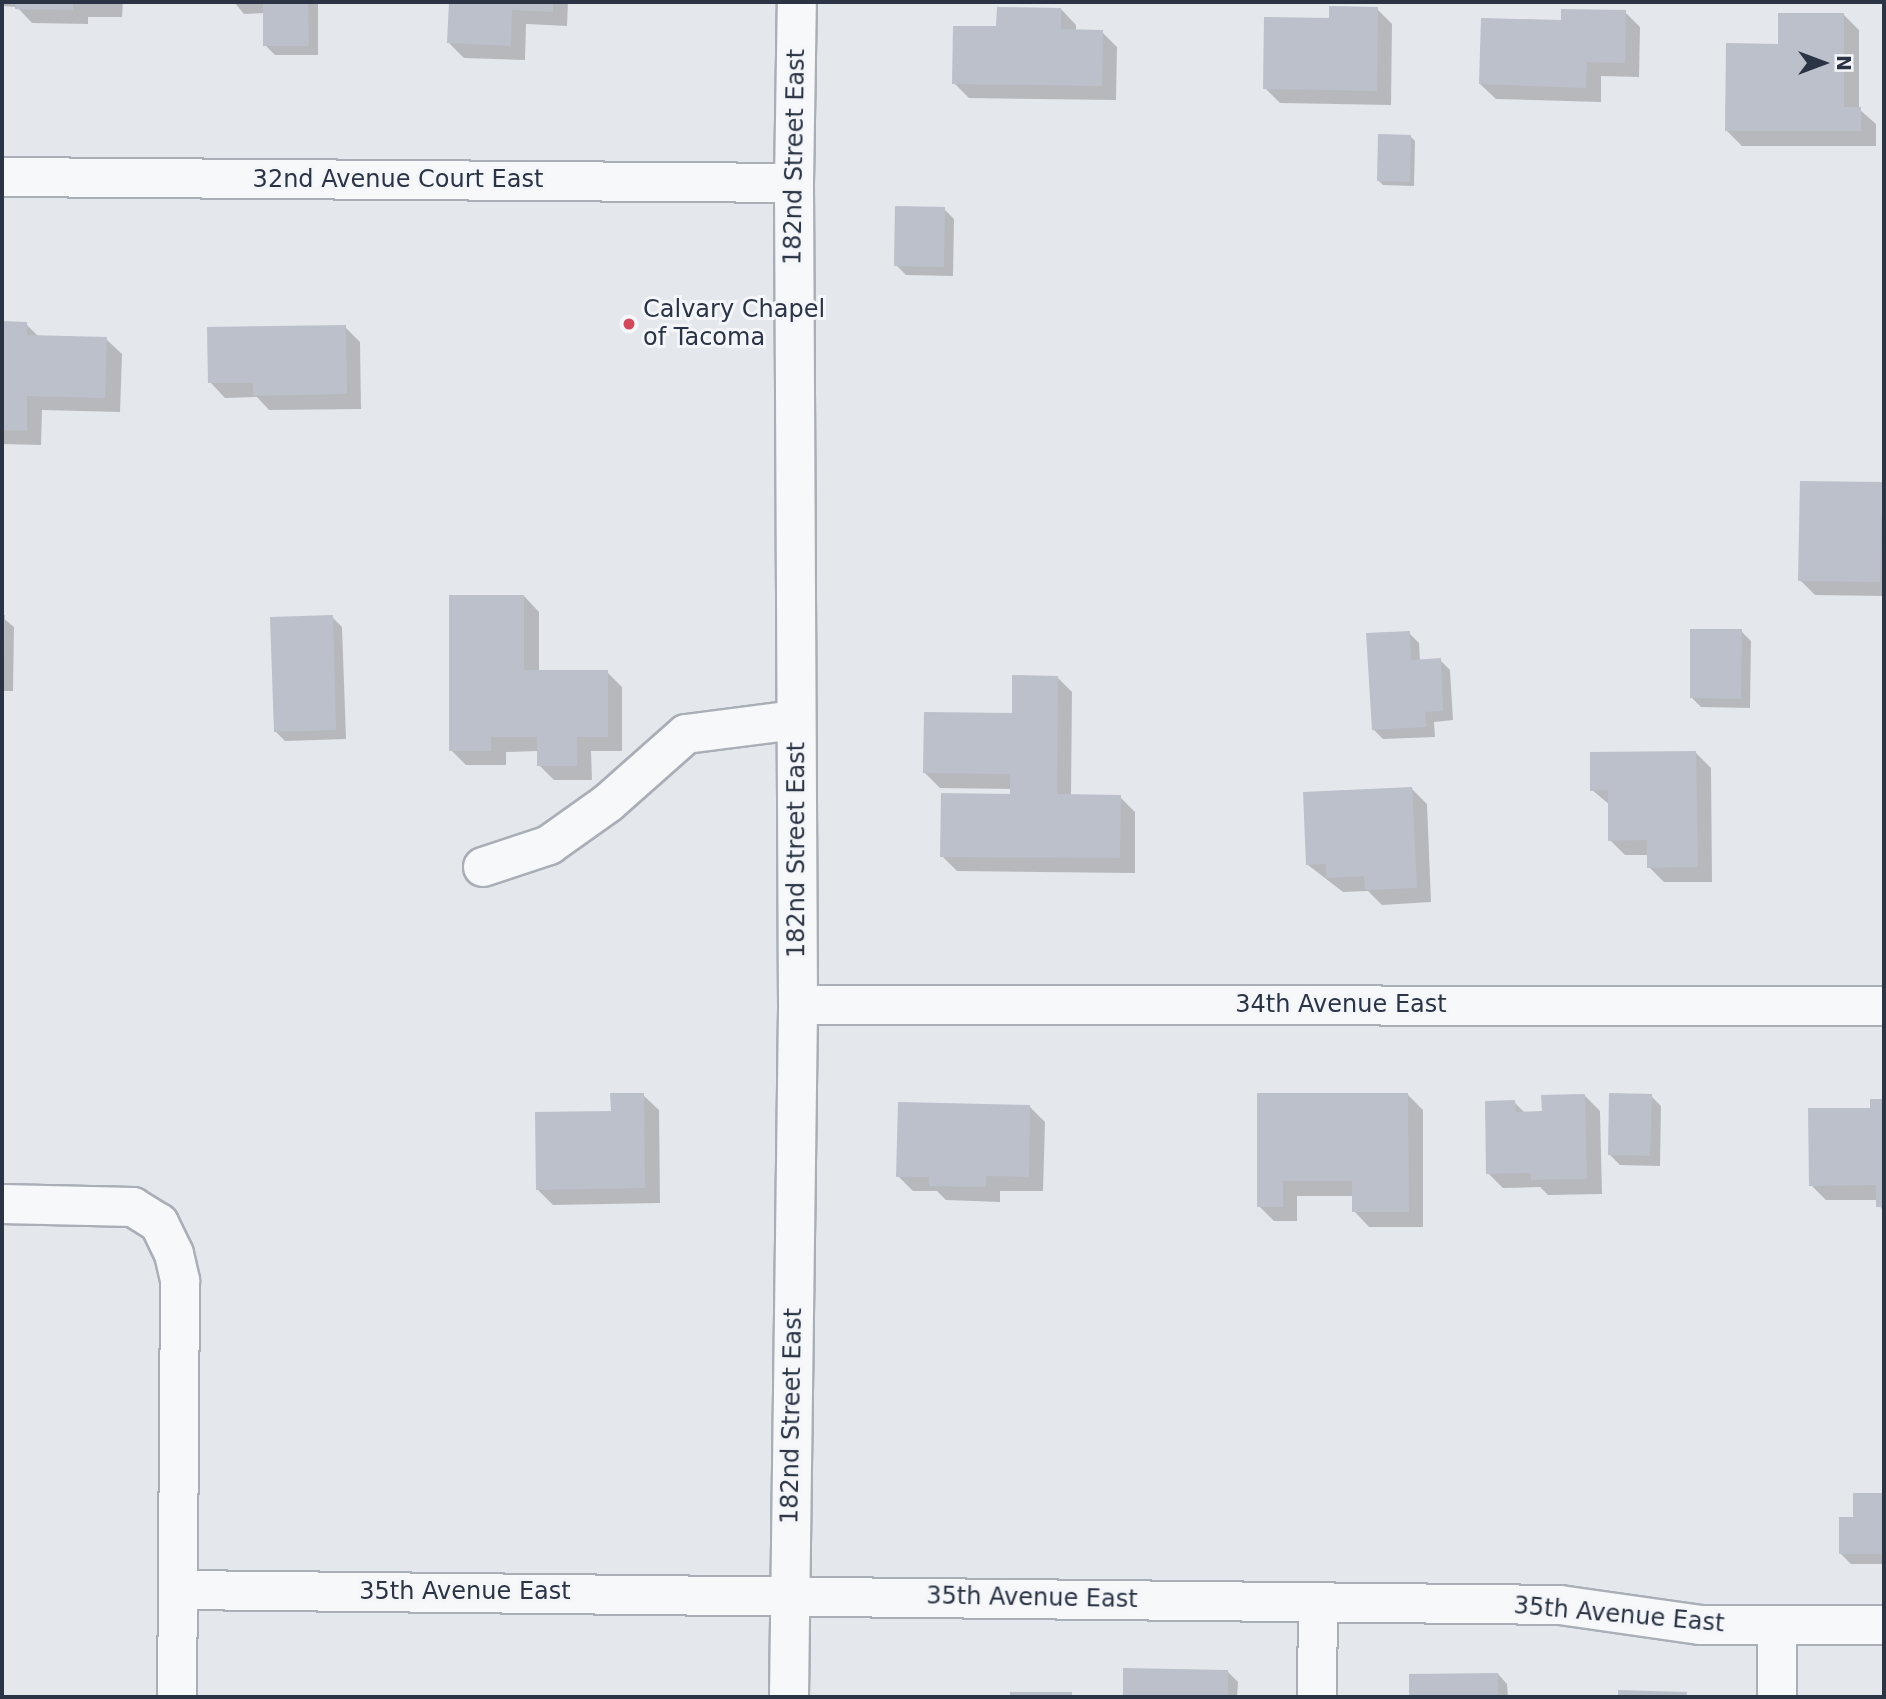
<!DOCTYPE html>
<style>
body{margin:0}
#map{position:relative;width:1886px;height:1699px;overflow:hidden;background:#e4e7ec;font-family:"DejaVu Sans",sans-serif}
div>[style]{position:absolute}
.shadow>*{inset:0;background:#0003}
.building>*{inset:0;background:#bbc0ca}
.roads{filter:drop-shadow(2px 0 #a9aeb7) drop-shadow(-2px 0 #a9aeb7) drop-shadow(0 2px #a9aeb7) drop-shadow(0 -2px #a9aeb7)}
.minor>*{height:38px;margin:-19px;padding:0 19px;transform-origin:19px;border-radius:19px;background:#f7f8fa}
.dots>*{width:19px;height:19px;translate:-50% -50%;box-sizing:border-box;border:4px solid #f4f6f9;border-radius:50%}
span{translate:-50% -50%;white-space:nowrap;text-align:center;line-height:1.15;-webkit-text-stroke:6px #f4f6f9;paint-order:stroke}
.street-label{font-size:24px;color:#2b3445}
.poi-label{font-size:24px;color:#2b3445}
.left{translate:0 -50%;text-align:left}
.frame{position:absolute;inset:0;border:4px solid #2b3445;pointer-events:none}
.north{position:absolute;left:1788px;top:28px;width:70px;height:70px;-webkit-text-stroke:5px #f4f6f9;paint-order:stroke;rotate:90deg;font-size:19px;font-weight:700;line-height:28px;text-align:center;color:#2b3445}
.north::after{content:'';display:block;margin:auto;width:24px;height:32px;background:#2b3445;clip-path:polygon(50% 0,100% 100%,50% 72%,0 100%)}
</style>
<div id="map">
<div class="shadow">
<div style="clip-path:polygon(2px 2px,123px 2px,122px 17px,88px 17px,88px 24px,32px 23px,17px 7px,2px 6px)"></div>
<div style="clip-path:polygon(234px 2px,318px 2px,318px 55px,275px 55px,265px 45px,265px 13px,244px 14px)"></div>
<div style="clip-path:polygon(451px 2px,568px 2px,567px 26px,526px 24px,525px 60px,464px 58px,449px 43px)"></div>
<div style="clip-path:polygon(1061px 9px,1076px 25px,1076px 31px,1102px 32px,1117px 47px,1116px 100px,969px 98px,954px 83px,998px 28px)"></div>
<div style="clip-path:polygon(1377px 9px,1392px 24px,1391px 105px,1280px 103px,1265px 88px,1331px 20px)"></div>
<div style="clip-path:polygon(1625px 12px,1640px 27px,1639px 77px,1601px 76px,1601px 102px,1496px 99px,1480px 84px,1563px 22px)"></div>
<div style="clip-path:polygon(1844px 15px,1859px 30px,1859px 109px,1876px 124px,1876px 146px,1742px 146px,1727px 131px,1780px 45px)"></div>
<div style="clip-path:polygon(1410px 136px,1415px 141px,1414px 186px,1383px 185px,1379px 181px)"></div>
<div style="clip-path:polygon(944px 209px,954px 219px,953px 276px,906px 275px,896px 265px)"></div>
<div style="clip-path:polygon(2px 323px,26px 324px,39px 337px,106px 339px,122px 354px,120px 412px,42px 410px,41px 445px,2px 444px)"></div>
<div style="clip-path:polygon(345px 327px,360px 342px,361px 409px,269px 410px,257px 397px,225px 398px,210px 382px)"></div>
<div style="clip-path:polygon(1881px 484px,1884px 596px,1815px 595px,1800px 580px)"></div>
<div style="clip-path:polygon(524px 596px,539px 612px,539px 672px,607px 672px,622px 687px,622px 751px,591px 751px,592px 780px,554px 780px,539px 765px,539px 751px,506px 752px,506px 765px,466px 765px,451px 750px)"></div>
<div style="clip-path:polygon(2px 617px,14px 627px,13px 691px,2px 691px)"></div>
<div style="clip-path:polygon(332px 617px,342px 627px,346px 739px,285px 741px,275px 731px)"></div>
<div style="clip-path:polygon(1741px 631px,1751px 641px,1750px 708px,1701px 707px,1691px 697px)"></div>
<div style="clip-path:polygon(1409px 633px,1419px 643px,1420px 661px,1440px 660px,1450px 670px,1453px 720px,1434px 722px,1435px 737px,1383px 739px,1373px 729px)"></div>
<div style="clip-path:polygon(1057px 677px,1072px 692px,1071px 796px,1120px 797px,1135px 812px,1135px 873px,957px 871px,942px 856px,1012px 796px,1012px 789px,940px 788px,925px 773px,1014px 715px)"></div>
<div style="clip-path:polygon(1696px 753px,1711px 768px,1712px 882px,1664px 882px,1649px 867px,1649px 855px,1625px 855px,1610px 840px,1610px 805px,1592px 790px)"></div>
<div style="clip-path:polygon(1412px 789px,1427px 804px,1431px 902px,1382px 905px,1368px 891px,1343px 892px,1308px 865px)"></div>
<div style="clip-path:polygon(643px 1095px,659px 1110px,660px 1203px,553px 1205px,538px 1190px,613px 1113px)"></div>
<div style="clip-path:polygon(1259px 1095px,1408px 1095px,1423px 1110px,1423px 1227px,1369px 1227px,1354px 1211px,1354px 1196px,1297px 1196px,1297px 1221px,1274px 1221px,1259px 1206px)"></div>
<div style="clip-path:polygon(1585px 1096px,1600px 1111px,1602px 1194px,1548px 1195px,1540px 1187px,1503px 1188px,1488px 1173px,1514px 1102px,1526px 1114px,1543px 1113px)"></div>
<div style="clip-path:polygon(1651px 1096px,1661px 1106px,1660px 1166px,1620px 1165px,1610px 1155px)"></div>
<div style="clip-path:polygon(1872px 1101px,1884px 1101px,1884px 1213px,1877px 1200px,1826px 1200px,1811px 1185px,1872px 1110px)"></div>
<div style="clip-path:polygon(1030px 1107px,1045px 1122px,1043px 1191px,1000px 1191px,1000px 1202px,946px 1200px,937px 1191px,913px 1191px,898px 1176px)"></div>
<div style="clip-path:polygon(1854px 1494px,1884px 1494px,1884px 1564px,1851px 1564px,1841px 1554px,1854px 1519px)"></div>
<div style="clip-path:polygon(1125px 1670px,1228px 1672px,1238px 1682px,1237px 1697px,1124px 1697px)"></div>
<div style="clip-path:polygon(1498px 1674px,1507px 1684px,1508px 1697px,1411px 1697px,1411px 1675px)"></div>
</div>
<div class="building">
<div style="clip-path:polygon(15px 2px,73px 2px,73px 10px,15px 9px)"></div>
<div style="clip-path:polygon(232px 2px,256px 2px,256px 4px,232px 4px)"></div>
<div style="clip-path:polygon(263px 2px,308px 2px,309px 46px,263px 46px)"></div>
<div style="clip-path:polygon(449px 2px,553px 2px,553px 12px,512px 10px,511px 46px,447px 43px)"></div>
<div style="clip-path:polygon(1329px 6px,1378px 7px,1377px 91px,1263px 89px,1264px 17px,1329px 18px)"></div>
<div style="clip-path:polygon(997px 7px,1061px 8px,1061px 29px,1103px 30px,1102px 86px,952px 84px,953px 26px,996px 26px)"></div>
<div style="clip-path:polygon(1561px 9px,1626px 10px,1625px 63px,1587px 62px,1586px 88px,1479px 84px,1481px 18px,1561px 20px)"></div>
<div style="clip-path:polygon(1778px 13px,1844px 13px,1844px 107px,1861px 107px,1861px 131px,1725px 131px,1726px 43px,1778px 44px)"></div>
<div style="clip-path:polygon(1378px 134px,1411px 135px,1410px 182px,1377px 181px)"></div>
<div style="clip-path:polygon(895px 206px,945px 207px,944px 267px,894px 266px)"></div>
<div style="clip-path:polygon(2px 321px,27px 322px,27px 335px,107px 337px,105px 398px,27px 396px,27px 431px,2px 430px)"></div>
<div style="clip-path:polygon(346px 325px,347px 394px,253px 396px,253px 383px,208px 383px,207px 327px)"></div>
<div style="clip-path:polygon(1800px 481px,1882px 482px,1880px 582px,1798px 581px)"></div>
<div style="clip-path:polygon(449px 595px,524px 595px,524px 670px,608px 670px,608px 737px,577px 737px,577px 766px,537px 766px,537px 737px,491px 737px,491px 751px,449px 751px)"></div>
<div style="clip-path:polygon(2px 615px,5px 615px,4px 666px,2px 666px)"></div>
<div style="clip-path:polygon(333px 615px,336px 730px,274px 732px,270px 617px)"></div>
<div style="clip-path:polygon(1690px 629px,1742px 629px,1741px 699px,1690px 698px)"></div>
<div style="clip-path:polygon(1410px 631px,1411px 660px,1441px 658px,1443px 711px,1425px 712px,1426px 727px,1372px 730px,1366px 633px)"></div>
<div style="clip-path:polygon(1012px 675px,1058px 676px,1057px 794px,1121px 795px,1120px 858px,940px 857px,941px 793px,1010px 794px,1010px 774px,923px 773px,924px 712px,1012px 713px)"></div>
<div style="clip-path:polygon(1696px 751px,1698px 867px,1647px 868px,1647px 840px,1608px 841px,1608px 790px,1590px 791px,1590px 752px)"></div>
<div style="clip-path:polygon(1412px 787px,1417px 888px,1365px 890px,1364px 876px,1326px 878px,1326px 864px,1306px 865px,1303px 792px)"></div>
<div style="clip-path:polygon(610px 1093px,644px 1093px,645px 1188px,536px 1190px,535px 1112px,611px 1111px)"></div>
<div style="clip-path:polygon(1257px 1093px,1408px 1093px,1409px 1212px,1352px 1212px,1352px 1181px,1283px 1181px,1283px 1207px,1257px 1207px)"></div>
<div style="clip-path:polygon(1609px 1093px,1652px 1094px,1650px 1156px,1608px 1155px)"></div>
<div style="clip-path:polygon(1585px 1094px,1587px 1179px,1531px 1180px,1531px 1173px,1486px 1174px,1485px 1101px,1515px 1100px,1516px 1112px,1542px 1111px,1541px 1095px)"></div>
<div style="clip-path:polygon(1870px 1099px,1884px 1099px,1884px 1207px,1876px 1207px,1876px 1185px,1809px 1186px,1808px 1108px,1870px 1108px)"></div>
<div style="clip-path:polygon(898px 1102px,1030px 1105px,1029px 1177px,986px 1176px,986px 1187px,929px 1186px,929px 1177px,896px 1177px)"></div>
<div style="clip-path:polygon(1853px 1493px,1884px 1493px,1884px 1554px,1839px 1554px,1839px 1517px,1853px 1517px)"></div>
<div style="clip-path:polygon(1123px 1668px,1228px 1670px,1228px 1697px,1123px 1697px)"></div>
<div style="clip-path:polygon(1498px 1673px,1498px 1697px,1409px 1697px,1409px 1674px)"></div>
<div style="clip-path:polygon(1618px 1690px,1687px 1692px,1687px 1697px,1618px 1697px)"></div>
<div style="clip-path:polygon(1010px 1692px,1072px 1692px,1072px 1697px,1010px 1697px)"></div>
</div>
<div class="roads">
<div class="minor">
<div style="left:2px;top:177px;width:792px;rotate:0.43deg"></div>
<div style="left:483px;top:867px;width:70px;rotate:-18.4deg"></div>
<div style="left:549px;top:845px;width:72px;rotate:-35.4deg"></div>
<div style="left:608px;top:803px;width:104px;rotate:-41.5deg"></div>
<div style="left:686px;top:734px;width:111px;rotate:-7.3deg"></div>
<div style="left:798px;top:1005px;width:1086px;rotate:0.05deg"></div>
<div style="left:2px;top:1204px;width:131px;rotate:1.3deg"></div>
<div style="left:133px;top:1207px;width:31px;rotate:32deg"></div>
<div style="left:159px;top:1223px;width:34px;rotate:64deg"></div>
<div style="left:174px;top:1254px;width:28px;rotate:77deg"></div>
<div style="left:180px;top:1281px;width:416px;rotate:90.4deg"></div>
<div style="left:178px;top:1590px;width:1382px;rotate:0.62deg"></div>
<div style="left:1560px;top:1605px;width:141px;rotate:8.1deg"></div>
<div style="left:1700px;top:1625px;width:184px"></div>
<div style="left:1777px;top:1625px;width:72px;rotate:90deg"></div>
<div style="left:789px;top:1697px;width:692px;rotate:-89.25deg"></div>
<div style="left:798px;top:1005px;width:822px;rotate:-90.28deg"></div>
<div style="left:794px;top:183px;width:181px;rotate:-89.1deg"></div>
<div style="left:1317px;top:1697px;width:95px;rotate:-89.4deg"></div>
</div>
</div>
<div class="dots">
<div style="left:629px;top:324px;background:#d1495b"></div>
</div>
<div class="street-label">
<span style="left:795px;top:157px;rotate:-89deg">182nd Street East</span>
<span style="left:398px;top:180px">32nd Avenue Court East</span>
<span style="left:797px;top:850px;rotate:-90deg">182nd Street East</span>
<span style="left:1341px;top:1005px">34th Avenue East</span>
<span style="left:792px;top:1416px;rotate:-89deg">182nd Street East</span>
<span style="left:465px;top:1592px">35th Avenue East</span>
<span style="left:1032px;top:1598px;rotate:1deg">35th Avenue East</span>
<span style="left:1619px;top:1615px;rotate:5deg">35th Avenue East</span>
</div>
<div class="poi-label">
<span class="left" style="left:643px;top:324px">Calvary Chapel<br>of Tacoma</span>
</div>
<div class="frame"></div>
<div class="north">N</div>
</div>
